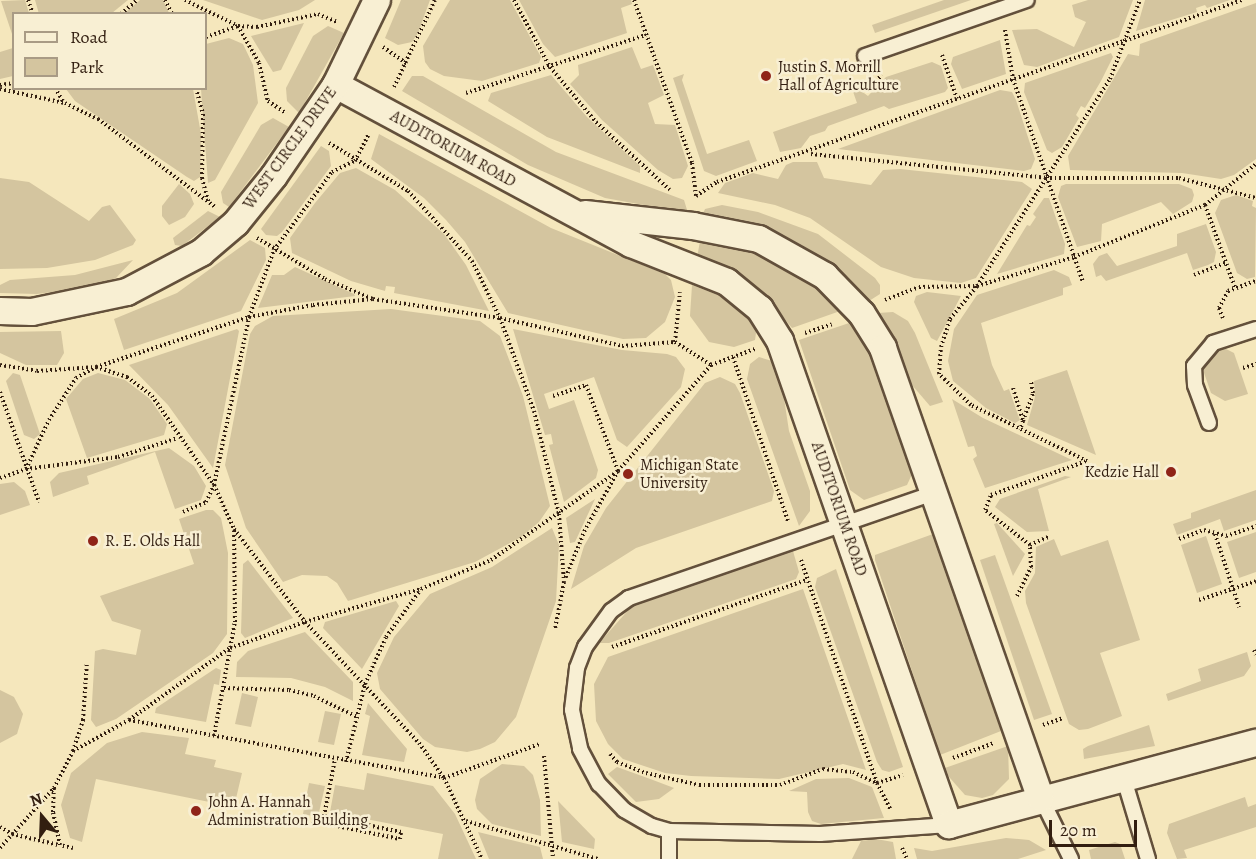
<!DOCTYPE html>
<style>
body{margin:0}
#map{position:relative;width:1256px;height:859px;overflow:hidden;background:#f5e7bc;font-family:Alegreya,serif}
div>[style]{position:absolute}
.green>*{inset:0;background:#d4c59f}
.path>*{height:4px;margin-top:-2px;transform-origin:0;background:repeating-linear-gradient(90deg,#321e10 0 1.5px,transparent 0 4.5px)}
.roads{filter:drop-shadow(2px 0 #63503b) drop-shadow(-2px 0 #63503b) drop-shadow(0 2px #63503b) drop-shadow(0 -2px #63503b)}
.lane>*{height:14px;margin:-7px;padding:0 7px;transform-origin:7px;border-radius:7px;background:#f8efd3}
.street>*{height:26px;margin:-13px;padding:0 13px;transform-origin:13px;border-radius:13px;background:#f8efd3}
.dots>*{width:16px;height:16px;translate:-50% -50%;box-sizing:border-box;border:3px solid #f8efd3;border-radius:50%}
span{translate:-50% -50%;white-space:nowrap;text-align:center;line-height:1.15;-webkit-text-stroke:5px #f8efd3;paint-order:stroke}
.poi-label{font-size:16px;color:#321e10}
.left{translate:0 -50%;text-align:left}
.right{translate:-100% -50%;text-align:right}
.street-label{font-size:16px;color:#321e10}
.legend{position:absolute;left:12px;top:12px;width:195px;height:78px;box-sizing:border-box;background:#f8efd3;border:2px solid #a99b85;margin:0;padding:8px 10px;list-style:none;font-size:18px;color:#321e10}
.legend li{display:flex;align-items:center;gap:12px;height:30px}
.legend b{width:30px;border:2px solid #a99b85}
.north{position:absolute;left:12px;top:787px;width:60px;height:60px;-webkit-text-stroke:4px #f8efd3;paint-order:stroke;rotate:341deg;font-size:16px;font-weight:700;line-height:24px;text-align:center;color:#321e10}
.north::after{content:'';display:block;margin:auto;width:21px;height:27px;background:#321e10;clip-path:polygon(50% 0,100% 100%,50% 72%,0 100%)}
.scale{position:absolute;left:1049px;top:820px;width:88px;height:27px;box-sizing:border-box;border:3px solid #321e10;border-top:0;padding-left:8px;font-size:18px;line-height:21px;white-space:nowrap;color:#321e10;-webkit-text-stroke:4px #f8efd3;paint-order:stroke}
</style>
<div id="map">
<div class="green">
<div style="clip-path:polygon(25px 0,29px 13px,14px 14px,13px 37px,1px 1px)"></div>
<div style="clip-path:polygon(35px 0,128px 0,112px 13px,39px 14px)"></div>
<div style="clip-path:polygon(140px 0,163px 0,169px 13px,125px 13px)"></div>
<div style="clip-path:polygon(203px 0,315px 0,299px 10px,262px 20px)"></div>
<div style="clip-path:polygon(401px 0,430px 0,418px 33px,412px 42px,398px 45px,385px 38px)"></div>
<div style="clip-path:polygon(450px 0,510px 0,541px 57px,539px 63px,482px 81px,444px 76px,430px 69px,425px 62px,423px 46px)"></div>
<div style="clip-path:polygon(519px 0,631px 0,632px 4px,621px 8px,627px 33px,555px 57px,543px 44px)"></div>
<div style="clip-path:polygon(944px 0,971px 0,875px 33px,872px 25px)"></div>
<div style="clip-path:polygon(1088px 0,1133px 0,1119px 37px,1037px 67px,1024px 65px,1012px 30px,1037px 29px,1074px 47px,1086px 22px,1075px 17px,1072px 5px)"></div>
<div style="clip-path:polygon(1145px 0,1230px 0,1207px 8px,1205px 5px,1196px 8px,1197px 12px,1136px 31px)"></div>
<div style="clip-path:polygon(1256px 3px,1256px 159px,1234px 175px,1221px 179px,1182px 173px,1070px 170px,1068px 156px,1128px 54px,1139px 56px,1140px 44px)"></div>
<div style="clip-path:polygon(304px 23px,281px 70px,273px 72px,251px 36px)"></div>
<div style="clip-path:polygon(328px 26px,344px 33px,299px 113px,287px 101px,286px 88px,313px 36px)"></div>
<div style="clip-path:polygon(229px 38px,243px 44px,253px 65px,258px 103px,215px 180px,208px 183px,201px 89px,206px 88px,206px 44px)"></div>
<div style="clip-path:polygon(1000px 40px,1006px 74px,962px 89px,951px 64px,953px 57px)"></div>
<div style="clip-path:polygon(632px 47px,641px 69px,653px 65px,664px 95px,648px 103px,655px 124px,675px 125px,688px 166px,682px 178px,673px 179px,658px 170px,602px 120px,570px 84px,579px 75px,578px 65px)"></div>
<div style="clip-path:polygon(13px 48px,13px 76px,0 79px,0 52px)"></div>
<div style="clip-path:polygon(1111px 53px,1113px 57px,1101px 81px,1085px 108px,1081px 106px,1076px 115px,1079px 118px,1062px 147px,1052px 153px,1047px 150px,1024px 92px,1025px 83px)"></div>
<div style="clip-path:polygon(932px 62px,941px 66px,948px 88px,945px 92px,889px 109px,884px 106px,828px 126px,825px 131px,810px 136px,801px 148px,780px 152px,773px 132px,857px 103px,850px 83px,868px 96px,886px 77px)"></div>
<div style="clip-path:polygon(684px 74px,682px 80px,707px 154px,749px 140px,757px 161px,716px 176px,704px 171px,673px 78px)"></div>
<div style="clip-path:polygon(551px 75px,587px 117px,640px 166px,640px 173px,547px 137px,488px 101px,491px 93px)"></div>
<div style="clip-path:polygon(412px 76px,423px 76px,556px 152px,684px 200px,688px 213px,605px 198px,528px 165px,402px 91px)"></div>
<div style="clip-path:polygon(66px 89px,193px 89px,201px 134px,200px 177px,194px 181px,187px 177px,75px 101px)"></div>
<div style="clip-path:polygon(1000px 90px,1012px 92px,1016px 100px,1035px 159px,1031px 169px,1024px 171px,838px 149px)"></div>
<div style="clip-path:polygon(273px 118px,289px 127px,229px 207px,223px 203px,221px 192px,261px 125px)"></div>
<div style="clip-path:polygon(379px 134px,551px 228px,665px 274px,671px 280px,675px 297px,665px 322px,646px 338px,623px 339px,508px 313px,465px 242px,446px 220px,424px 198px,371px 159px)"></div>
<div style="clip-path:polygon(321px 146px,329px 151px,331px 166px,282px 232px,277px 236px,266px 235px,261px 229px)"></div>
<div style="clip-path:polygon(793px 162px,817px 162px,824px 178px,871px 185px,883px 170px,900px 169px,1022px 182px,1032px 189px,976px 278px,961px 283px,914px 278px,881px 267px,810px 218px,775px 205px,718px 193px,725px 183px,753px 173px,778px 179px,786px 165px)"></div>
<div style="clip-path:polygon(356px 168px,395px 190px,444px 234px,466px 265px,489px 311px,394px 293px,395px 287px,386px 286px,385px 291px,351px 281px,292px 253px,290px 238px,315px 203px,340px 173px)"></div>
<div style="clip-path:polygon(0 178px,29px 182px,89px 221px,102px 207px,110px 205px,136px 240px,133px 245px,95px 260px,47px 268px,0 269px)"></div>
<div style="clip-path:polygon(179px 184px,190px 194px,194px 204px,185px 217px,169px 225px,162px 216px,162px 206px)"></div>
<div style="clip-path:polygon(1066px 184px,1179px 184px,1192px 189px,1194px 195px,1192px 202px,1173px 214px,1161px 202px,1102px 224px,1101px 241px,1077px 247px,1058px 197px,1061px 186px)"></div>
<div style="clip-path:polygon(1236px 195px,1253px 201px,1252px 206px,1256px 208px,1255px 277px,1247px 279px,1237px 273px,1215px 213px,1221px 200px)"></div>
<div style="clip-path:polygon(1044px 198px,1049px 198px,1065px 244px,1064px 254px,997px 274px,1027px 225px,1030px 226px,1036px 217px,1033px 214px)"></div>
<div style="clip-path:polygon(722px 205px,758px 212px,818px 234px,875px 278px,880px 285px,880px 294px,869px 301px,834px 266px,779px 234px,702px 216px,705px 209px)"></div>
<div style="clip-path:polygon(208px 211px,220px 217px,182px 246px,175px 245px,173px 238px)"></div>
<div style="clip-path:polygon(1206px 224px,1216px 252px,1214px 262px,1208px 265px,1193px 270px,1187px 253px,1106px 281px,1101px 275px,1096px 277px,1093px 264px,1099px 256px,1107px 253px,1117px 266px,1177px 246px,1177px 234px)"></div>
<div style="clip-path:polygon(250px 240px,265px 248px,266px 260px,241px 311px,124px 350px,114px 319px,177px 293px)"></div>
<div style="clip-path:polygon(700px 241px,760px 255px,786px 267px,808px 279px,843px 310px,792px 328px,763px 293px,697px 258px)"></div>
<div style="clip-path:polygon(133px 260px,116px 278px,90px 287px,37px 294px,0 293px,0 285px,10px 280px,75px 275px)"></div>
<div style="clip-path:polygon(295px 267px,354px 294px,355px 296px,258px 308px,272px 275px,284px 275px)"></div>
<div style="clip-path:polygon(1054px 270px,1069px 277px,1072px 285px,1063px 288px,1063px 295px,981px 323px,992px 365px,1004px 391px,1009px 389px,1018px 415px,1020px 420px,1015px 423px,986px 408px,953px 381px,948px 361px,954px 329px,977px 295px)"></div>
<div style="clip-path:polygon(692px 285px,728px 299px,746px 311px,757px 326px,755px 340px,734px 347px,709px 342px,690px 316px)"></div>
<div style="clip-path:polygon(927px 292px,961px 296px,937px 341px,931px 338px,914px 302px,916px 296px)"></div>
<div style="clip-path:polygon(391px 309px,480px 321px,500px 336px,523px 396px,550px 506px,539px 522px,521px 537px,475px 562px,348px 601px,337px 583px,327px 576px,302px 575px,283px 582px,246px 528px,225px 465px,250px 334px,255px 326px,273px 316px)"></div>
<div style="clip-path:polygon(893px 312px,908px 321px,915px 333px,943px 402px,930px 406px,912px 385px,878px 313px)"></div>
<div style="clip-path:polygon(852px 322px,874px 360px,913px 472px,907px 485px,864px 500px,850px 490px,799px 340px)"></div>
<div style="clip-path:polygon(237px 329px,239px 331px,213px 468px,168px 405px,129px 365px)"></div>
<div style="clip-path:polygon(513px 329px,622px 350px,667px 354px,676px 357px,685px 369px,681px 387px,627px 447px,617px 440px,594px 377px,544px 394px,549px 409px,574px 400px,598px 470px,596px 478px,564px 502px,549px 445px,553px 444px,551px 434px,545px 435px)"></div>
<div style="clip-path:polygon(61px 331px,64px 353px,57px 365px,26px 365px,0 353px,0 332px)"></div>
<div style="clip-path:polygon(1220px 346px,1234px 353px,1248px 394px,1225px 401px,1211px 393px,1202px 367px,1204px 354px)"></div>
<div style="clip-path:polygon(759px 357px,772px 361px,780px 372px,789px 431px,810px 491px,810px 511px,799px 526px,747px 379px,750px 364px)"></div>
<div style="clip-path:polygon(1067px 370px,1096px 455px,1027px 425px,1035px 397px,1034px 381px)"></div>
<div style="clip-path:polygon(13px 373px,20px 375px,40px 434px,34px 439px,24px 435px,6px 381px)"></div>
<div style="clip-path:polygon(98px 373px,125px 380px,150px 399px,167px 424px,164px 435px,87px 458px,66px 399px,83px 379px)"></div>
<div style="clip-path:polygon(720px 377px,735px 384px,740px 393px,774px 491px,772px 501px,636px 548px,571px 589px,584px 546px,606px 508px,705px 383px)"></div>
<div style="clip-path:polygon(952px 399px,983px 418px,1072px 460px,985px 488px,973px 459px,977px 456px,974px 446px,968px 447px)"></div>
<div style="clip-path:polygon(169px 448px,194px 466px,206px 486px,201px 500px,175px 509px,155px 452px,87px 476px,89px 484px,53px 497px,50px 482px,59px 473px)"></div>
<div style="clip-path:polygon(1065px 476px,1071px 477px,1038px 489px,1049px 531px,1027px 532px,995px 507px,1000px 499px)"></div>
<div style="clip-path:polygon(14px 482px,25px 491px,30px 505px,0 515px,0 484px)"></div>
<div style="clip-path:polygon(1256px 490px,1256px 520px,1224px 531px,1220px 519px,1177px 535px,1173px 524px,1191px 518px,1191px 513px)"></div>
<div style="clip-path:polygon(595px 499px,575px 542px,570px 543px,566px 518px)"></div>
<div style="clip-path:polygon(206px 510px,213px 510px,221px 518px,228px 553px,227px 634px,213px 653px,116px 719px,96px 727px,91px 720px,95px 651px,103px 649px,136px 655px,141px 630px,112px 621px,100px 596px,194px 564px,179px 519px)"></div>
<div style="clip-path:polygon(997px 523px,1025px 554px,1013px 576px,994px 524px)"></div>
<div style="clip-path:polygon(552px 528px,559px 545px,556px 601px,516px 717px,495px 742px,480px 749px,467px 752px,435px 747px,423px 739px,380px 689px,377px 673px,394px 637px,430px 594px,492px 567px)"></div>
<div style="clip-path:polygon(1256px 532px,1256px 572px,1239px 578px,1227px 542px)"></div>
<div style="clip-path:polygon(933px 534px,1001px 731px,940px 755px,875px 560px,875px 555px)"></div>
<div style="clip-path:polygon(1206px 536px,1222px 584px,1197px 593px,1181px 545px)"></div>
<div style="clip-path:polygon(1054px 539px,1061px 556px,1108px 540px,1140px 640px,1100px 653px,1122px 716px,1088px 729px,1079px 730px,1069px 724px,1026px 603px,1025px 591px,1035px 573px,1036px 547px)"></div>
<div style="clip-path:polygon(793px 551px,799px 572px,796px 579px,609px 643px,599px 643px,631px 607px)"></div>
<div style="clip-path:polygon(995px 555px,1052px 714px,1034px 720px,980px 560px)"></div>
<div style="clip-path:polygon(248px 560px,293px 618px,245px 638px,241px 633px,243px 564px)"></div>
<div style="clip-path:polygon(836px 569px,903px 767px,889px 772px,882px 770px,877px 762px,815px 587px,817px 578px)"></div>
<div style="clip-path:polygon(803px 589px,866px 770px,843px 764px,779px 779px,691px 776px,665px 773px,623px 759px,608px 744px,596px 721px,594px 684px,608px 657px)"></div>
<div style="clip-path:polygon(396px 601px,399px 606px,362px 669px,323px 628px,325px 622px)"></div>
<div style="clip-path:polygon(305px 632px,353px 682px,353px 701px,325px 687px,291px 678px,236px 677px,237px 662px,248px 651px)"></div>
<div style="clip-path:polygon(1247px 652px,1251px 666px,1244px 676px,1168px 701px,1166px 694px,1201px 681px,1198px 669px)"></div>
<div style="clip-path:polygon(216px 668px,221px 670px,219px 685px,214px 684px,206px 722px,155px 713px,156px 708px)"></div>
<div style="clip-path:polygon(0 690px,14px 697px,23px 714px,17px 734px,0 743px)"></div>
<div style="clip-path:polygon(242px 693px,258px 697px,251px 727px,235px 724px)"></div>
<div style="clip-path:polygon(368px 703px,407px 749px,404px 762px,362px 755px,370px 716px,365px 714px)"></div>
<div style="clip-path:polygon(325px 711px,341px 714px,334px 745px,318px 742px)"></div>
<div style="clip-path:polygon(1149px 725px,1155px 746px,1084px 759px,1083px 749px,1088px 746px)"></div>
<div style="clip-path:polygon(142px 732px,189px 738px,185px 754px,216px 760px,214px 767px,242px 773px,234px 807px,96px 779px,82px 842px,70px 838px,61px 805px,71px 773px,107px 743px)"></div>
<div style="clip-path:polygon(1008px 746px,1009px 779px,993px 795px,982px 798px,965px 795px,942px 769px)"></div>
<div style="clip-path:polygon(502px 764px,524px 766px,533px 775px,540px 800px,541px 836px,492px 824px,477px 809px,475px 800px,480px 779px)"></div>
<div style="clip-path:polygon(617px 767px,653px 780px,674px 788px,659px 799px,636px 802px,608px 774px)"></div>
<div style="clip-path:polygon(367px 773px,433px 786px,455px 814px,476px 859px,438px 859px,443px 834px,330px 812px,335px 785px,364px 790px)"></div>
<div style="clip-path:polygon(849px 778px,872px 787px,884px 818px,821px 824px,812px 821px,808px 812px,807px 792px,789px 791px,816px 779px)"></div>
<div style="clip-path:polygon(309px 783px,325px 786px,318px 817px,303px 814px)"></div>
<div style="clip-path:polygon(1245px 797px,1248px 807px,1256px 804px,1256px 827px,1184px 850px,1187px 858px,1177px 859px,1167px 833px,1169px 824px)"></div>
<div style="clip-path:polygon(558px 801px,595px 839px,594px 849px,562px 842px)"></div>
<div style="clip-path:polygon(478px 832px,540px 847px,543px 859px,489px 859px)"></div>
<div style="clip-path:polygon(1006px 838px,1029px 840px,1046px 850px,1018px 859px,917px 859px,914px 848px,932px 851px)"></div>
<div style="clip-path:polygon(876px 839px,893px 842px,896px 859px,852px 859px,861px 841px)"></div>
<div style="clip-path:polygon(1115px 842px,1120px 844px,1125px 859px,1091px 859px,1089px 850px)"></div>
</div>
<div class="path">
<div style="left:28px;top:0;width:15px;rotate:70deg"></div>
<div style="left:165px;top:0;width:16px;rotate:63deg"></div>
<div style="left:185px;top:0;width:59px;rotate:26.1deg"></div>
<div style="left:238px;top:26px;width:19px;rotate:3deg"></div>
<div style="left:257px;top:27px;width:62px;rotate:-12deg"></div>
<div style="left:318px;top:14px;width:21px;rotate:23deg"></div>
<div style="left:514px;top:0;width:76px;rotate:61.8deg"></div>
<div style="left:550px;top:67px;width:72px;rotate:50.1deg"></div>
<div style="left:596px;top:122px;width:100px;rotate:42.6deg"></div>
<div style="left:634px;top:0;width:173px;rotate:70.4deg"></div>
<div style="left:692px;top:163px;width:33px;rotate:83deg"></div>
<div style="left:121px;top:14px;width:21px;rotate:-41deg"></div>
<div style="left:1005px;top:30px;width:50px;rotate:80.7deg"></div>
<div style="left:1013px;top:79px;width:215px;rotate:71deg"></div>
<div style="left:206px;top:37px;width:34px;rotate:-19deg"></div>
<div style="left:238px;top:26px;width:43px;rotate:60.4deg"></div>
<div style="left:259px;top:63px;width:39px;rotate:77deg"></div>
<div style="left:268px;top:101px;width:22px;rotate:34deg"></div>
<div style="left:383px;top:47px;width:29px;rotate:35deg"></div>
<div style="left:942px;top:55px;width:46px;rotate:71.2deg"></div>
<div style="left:850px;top:83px;width:20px;rotate:15deg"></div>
<div style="left:869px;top:88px;width:18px;rotate:-45deg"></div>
<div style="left:0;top:85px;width:14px;rotate:-8deg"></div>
<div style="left:394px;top:87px;width:96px;rotate:-64.8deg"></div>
<div style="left:55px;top:88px;width:17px;rotate:59deg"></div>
<div style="left:196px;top:88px;width:27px;rotate:75deg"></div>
<div style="left:203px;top:114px;width:64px;rotate:90.9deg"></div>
<div style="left:202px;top:178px;width:24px;rotate:75deg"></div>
<div style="left:0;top:89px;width:66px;rotate:12.2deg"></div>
<div style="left:65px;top:103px;width:37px;rotate:26deg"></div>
<div style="left:98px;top:119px;width:146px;rotate:36.9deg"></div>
<div style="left:466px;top:93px;width:189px;rotate:-17.9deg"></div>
<div style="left:329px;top:143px;width:92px;rotate:31.3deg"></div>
<div style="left:408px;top:191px;width:95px;rotate:47.6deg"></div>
<div style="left:472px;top:261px;width:64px;rotate:63.8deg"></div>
<div style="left:500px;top:318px;width:99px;rotate:69.9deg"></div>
<div style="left:534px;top:411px;width:106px;rotate:76.4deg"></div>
<div style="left:559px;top:514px;width:68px;rotate:85.8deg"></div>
<div style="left:564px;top:582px;width:48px;rotate:100.8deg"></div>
<div style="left:811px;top:154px;width:236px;rotate:5.8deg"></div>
<div style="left:1046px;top:178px;width:133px"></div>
<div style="left:1179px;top:178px;width:80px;rotate:14.6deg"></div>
<div style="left:696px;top:196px;width:25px;rotate:-34deg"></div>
<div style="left:717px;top:182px;width:556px;rotate:-19.12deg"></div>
<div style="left:1205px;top:205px;width:88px;rotate:70.1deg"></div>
<div style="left:257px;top:238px;width:79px;rotate:31.1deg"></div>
<div style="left:325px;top:279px;width:52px;rotate:22.6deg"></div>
<div style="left:1194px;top:275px;width:34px;rotate:-21deg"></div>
<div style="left:885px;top:300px;width:36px;rotate:-21deg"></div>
<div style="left:919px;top:287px;width:58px;rotate:-1deg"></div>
<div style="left:977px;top:286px;width:101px;rotate:-16.6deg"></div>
<div style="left:1074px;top:257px;width:141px;rotate:-21.7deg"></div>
<div style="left:1205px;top:205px;width:65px;rotate:-38.8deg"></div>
<div style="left:1223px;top:318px;width:11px;rotate:-112deg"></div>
<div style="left:1219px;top:308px;width:19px;rotate:-62deg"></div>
<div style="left:1228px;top:291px;width:30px;rotate:-20deg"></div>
<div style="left:805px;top:333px;width:28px;rotate:-18deg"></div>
<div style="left:675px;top:342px;width:50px;rotate:-84.3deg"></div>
<div style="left:733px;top:357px;width:173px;rotate:71.5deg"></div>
<div style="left:0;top:365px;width:37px;rotate:9deg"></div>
<div style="left:37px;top:371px;width:59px;rotate:-3.9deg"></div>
<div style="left:96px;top:367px;width:33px;rotate:18deg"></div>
<div style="left:127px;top:377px;width:31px;rotate:37deg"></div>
<div style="left:152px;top:396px;width:108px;rotate:55.1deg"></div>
<div style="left:214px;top:485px;width:48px;rotate:65.6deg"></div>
<div style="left:234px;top:529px;width:117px;rotate:52.6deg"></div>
<div style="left:305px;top:622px;width:166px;rotate:46.7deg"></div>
<div style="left:419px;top:743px;width:43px;rotate:54.5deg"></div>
<div style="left:444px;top:778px;width:89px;rotate:64.9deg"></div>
<div style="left:1243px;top:368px;width:14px;rotate:-17deg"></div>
<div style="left:1013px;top:388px;width:34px;rotate:73deg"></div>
<div style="left:1023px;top:421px;width:9px;rotate:108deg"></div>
<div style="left:0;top:392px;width:117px;rotate:70.5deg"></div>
<div style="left:553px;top:396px;width:35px;rotate:-18deg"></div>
<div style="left:586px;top:385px;width:92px;rotate:69.6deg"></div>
<div style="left:618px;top:471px;width:68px;rotate:119.2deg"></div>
<div style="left:585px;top:530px;width:53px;rotate:112.2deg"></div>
<div style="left:1023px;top:421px;width:30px;rotate:-70deg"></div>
<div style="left:1033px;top:393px;width:11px;rotate:-100deg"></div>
<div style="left:26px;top:469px;width:54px;rotate:-64.9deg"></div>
<div style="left:49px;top:420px;width:50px;rotate:-57.3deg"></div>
<div style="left:76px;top:378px;width:23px;rotate:-29deg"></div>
<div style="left:96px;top:367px;width:161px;rotate:-18.1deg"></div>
<div style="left:249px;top:317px;width:65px;rotate:-10.6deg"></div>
<div style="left:313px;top:305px;width:60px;rotate:-5.7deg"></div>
<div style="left:373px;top:299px;width:128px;rotate:8.5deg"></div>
<div style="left:500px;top:318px;width:125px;rotate:12.9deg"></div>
<div style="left:622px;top:346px;width:53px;rotate:-4.3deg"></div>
<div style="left:675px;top:342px;width:43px;rotate:32.6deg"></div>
<div style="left:0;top:478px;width:28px;rotate:-19deg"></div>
<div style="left:26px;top:469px;width:93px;rotate:-7.4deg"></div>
<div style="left:118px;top:457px;width:63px;rotate:-17.6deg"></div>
<div style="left:183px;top:512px;width:25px;rotate:-23deg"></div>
<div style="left:206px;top:502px;width:19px;rotate:-65deg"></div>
<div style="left:214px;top:485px;width:172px;rotate:-78.2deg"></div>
<div style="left:249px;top:317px;width:72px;rotate:-69.5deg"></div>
<div style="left:274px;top:250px;width:97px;rotate:-53.4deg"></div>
<div style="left:332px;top:172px;width:25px;rotate:-26deg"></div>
<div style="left:355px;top:161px;width:30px;rotate:-63deg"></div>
<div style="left:1215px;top:534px;width:77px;rotate:71.8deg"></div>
<div style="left:1179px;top:539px;width:27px;rotate:-20deg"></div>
<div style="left:1204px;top:530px;width:23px;rotate:15deg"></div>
<div style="left:1226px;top:536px;width:32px;rotate:-18deg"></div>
<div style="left:1030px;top:545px;width:22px;rotate:-24deg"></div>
<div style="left:801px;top:560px;width:236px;rotate:71.2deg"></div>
<div style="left:877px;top:783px;width:29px;rotate:63deg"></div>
<div style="left:1017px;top:596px;width:32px;rotate:-64deg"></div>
<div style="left:1031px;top:567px;width:22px;rotate:-93deg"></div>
<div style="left:1030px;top:545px;width:57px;rotate:-142.1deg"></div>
<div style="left:985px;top:510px;width:16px;rotate:-68deg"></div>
<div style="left:991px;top:495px;width:102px;rotate:-19.5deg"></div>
<div style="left:1087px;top:461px;width:129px;rotate:-154.2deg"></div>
<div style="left:971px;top:405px;width:45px;rotate:-135.9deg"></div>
<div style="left:939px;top:374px;width:27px;rotate:-86deg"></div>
<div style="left:941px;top:347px;width:29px;rotate:-72deg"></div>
<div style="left:950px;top:319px;width:43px;rotate:-50.7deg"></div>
<div style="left:977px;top:286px;width:246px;rotate:-57.3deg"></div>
<div style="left:1110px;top:79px;width:85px;rotate:-69.2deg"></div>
<div style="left:1199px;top:600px;width:60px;rotate:-18.4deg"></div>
<div style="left:612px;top:647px;width:206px;rotate:-19deg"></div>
<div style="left:1254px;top:650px;width:5px;rotate:68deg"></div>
<div style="left:224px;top:688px;width:65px;rotate:1.8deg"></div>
<div style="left:289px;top:690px;width:26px;rotate:13deg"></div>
<div style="left:314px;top:696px;width:48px;rotate:26deg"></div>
<div style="left:129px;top:720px;width:320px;rotate:10.4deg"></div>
<div style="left:444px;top:778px;width:102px;rotate:-19.5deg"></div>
<div style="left:1043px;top:725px;width:21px;rotate:-19deg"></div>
<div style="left:214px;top:736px;width:116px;rotate:-79.6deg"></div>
<div style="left:235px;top:622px;width:93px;rotate:-90.6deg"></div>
<div style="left:73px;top:751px;width:33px;rotate:-72deg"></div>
<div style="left:83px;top:720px;width:58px;rotate:-86.1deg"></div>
<div style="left:610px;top:754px;width:11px;rotate:49deg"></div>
<div style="left:617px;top:762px;width:31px;rotate:21deg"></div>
<div style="left:646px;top:773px;width:54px;rotate:12.8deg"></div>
<div style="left:699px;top:785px;width:81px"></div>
<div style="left:780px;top:785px;width:46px;rotate:-20.4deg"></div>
<div style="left:823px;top:769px;width:30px;rotate:6deg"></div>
<div style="left:853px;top:772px;width:26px;rotate:25deg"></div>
<div style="left:877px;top:783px;width:27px;rotate:-17deg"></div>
<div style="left:544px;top:756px;width:103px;rotate:85deg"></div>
<div style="left:953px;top:758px;width:44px;rotate:-20.1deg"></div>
<div style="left:346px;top:762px;width:80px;rotate:-76.3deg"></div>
<div style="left:365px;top:684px;width:51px;rotate:-65.9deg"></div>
<div style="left:386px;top:637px;width:59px;rotate:-53.9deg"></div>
<div style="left:303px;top:819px;width:99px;rotate:11.7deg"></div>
<div style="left:400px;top:839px;width:7px;rotate:-82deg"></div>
<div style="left:401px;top:832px;width:79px;rotate:-168.3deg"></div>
<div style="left:324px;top:816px;width:58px;rotate:-79.1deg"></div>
<div style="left:466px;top:821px;width:137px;rotate:16.1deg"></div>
<div style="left:0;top:827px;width:14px;rotate:30deg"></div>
<div style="left:12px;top:834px;width:48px;rotate:13.2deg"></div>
<div style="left:0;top:848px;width:81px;rotate:-48deg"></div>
<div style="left:73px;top:848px;width:13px;rotate:-167deg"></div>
<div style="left:60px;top:845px;width:34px;rotate:-102deg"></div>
<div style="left:53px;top:812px;width:24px;rotate:-88deg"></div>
<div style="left:54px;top:788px;width:42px;rotate:-62.8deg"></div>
<div style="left:73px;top:751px;width:64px;rotate:-29deg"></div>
<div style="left:129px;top:720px;width:124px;rotate:-35.5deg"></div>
<div style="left:230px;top:648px;width:79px;rotate:-19.1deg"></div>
<div style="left:305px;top:622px;width:121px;rotate:-15.9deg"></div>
<div style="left:421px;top:589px;width:76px;rotate:-22.5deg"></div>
<div style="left:491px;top:560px;width:155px;rotate:-35deg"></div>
<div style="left:618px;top:471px;width:141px;rotate:-48.7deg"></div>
<div style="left:711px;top:365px;width:47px;rotate:-20deg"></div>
<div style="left:902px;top:848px;width:12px;rotate:66deg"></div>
</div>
<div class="roads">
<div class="lane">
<div style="left:865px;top:56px;width:171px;rotate:-19.1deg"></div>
<div style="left:1209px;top:423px;width:40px;rotate:-110.2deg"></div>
<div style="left:1195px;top:385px;width:19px;rotate:-93deg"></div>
<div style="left:1194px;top:366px;width:30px;rotate:-50deg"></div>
<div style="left:1213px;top:343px;width:45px;rotate:-18deg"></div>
<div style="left:934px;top:493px;width:323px;rotate:161deg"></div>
<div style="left:629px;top:598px;width:22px;rotate:144deg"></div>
<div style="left:611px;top:611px;width:44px;rotate:125.8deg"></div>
<div style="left:585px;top:647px;width:22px;rotate:111deg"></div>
<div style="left:577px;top:668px;width:42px;rotate:96.8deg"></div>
<div style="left:572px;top:710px;width:40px;rotate:78deg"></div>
<div style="left:580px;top:749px;width:40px;rotate:62deg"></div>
<div style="left:599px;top:784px;width:36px;rotate:46deg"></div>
<div style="left:624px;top:810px;width:32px;rotate:30deg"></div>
<div style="left:652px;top:826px;width:18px;rotate:16deg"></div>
<div style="left:669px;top:831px;width:151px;rotate:1.1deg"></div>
<div style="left:820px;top:834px;width:129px;rotate:-4deg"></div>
<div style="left:1124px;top:779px;width:84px;rotate:73.3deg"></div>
<div style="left:1041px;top:798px;width:68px;rotate:63.8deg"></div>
<div style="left:669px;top:859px;width:28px;rotate:-90deg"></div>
</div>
<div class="street">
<div style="left:336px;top:85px;width:335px;rotate:28.3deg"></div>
<div style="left:631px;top:244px;width:103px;rotate:21.6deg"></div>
<div style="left:727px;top:282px;width:43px;rotate:39.3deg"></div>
<div style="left:760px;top:309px;width:38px;rotate:58deg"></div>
<div style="left:780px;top:341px;width:513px;rotate:70.75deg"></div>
<div style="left:949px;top:825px;width:318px;rotate:-15deg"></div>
<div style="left:585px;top:214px;width:109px;rotate:6.3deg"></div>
<div style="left:693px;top:226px;width:67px;rotate:11.1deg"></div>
<div style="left:759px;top:239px;width:76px;rotate:29.3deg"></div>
<div style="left:825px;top:276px;width:53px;rotate:45.8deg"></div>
<div style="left:862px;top:314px;width:40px;rotate:58deg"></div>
<div style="left:883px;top:348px;width:477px;rotate:70.7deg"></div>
<div style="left:0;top:311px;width:32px;rotate:2deg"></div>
<div style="left:32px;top:312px;width:97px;rotate:-11.9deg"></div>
<div style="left:127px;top:292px;width:84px;rotate:-27.8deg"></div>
<div style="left:201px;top:253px;width:46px;rotate:-40.6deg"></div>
<div style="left:236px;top:223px;width:60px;rotate:-51deg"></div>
<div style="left:274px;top:176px;width:110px;rotate:-55.7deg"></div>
<div style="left:336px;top:85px;width:94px;rotate:-64.2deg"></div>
</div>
</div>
<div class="dots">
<div style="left:766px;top:76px;background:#8f2418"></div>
<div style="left:1171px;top:472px;background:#8f2418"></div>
<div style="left:628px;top:474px;background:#8f2418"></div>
<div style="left:93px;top:541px;background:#8f2418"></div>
<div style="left:196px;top:811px;background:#8f2418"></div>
</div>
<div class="poi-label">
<span class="left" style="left:778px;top:76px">Justin S. Morrill<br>Hall of Agriculture</span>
<span class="left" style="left:640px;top:474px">Michigan State<br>University</span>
<span class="right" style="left:1159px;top:472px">Kedzie Hall</span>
<span class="left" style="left:105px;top:541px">R. E. Olds Hall</span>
<span class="left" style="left:208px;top:811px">John A. Hannah<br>Administration Building</span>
</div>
<div class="street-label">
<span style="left:290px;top:148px;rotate:-54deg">WEST CIRCLE DRIVE</span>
<span style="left:453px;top:149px;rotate:29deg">AUDITORIUM ROAD</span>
<span style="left:839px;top:509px;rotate:71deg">AUDITORIUM ROAD</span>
</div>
<ul class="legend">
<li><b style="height:8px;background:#f8efd3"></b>Road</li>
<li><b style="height:16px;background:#d4c59f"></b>Park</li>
</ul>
<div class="north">N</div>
<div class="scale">20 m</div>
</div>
